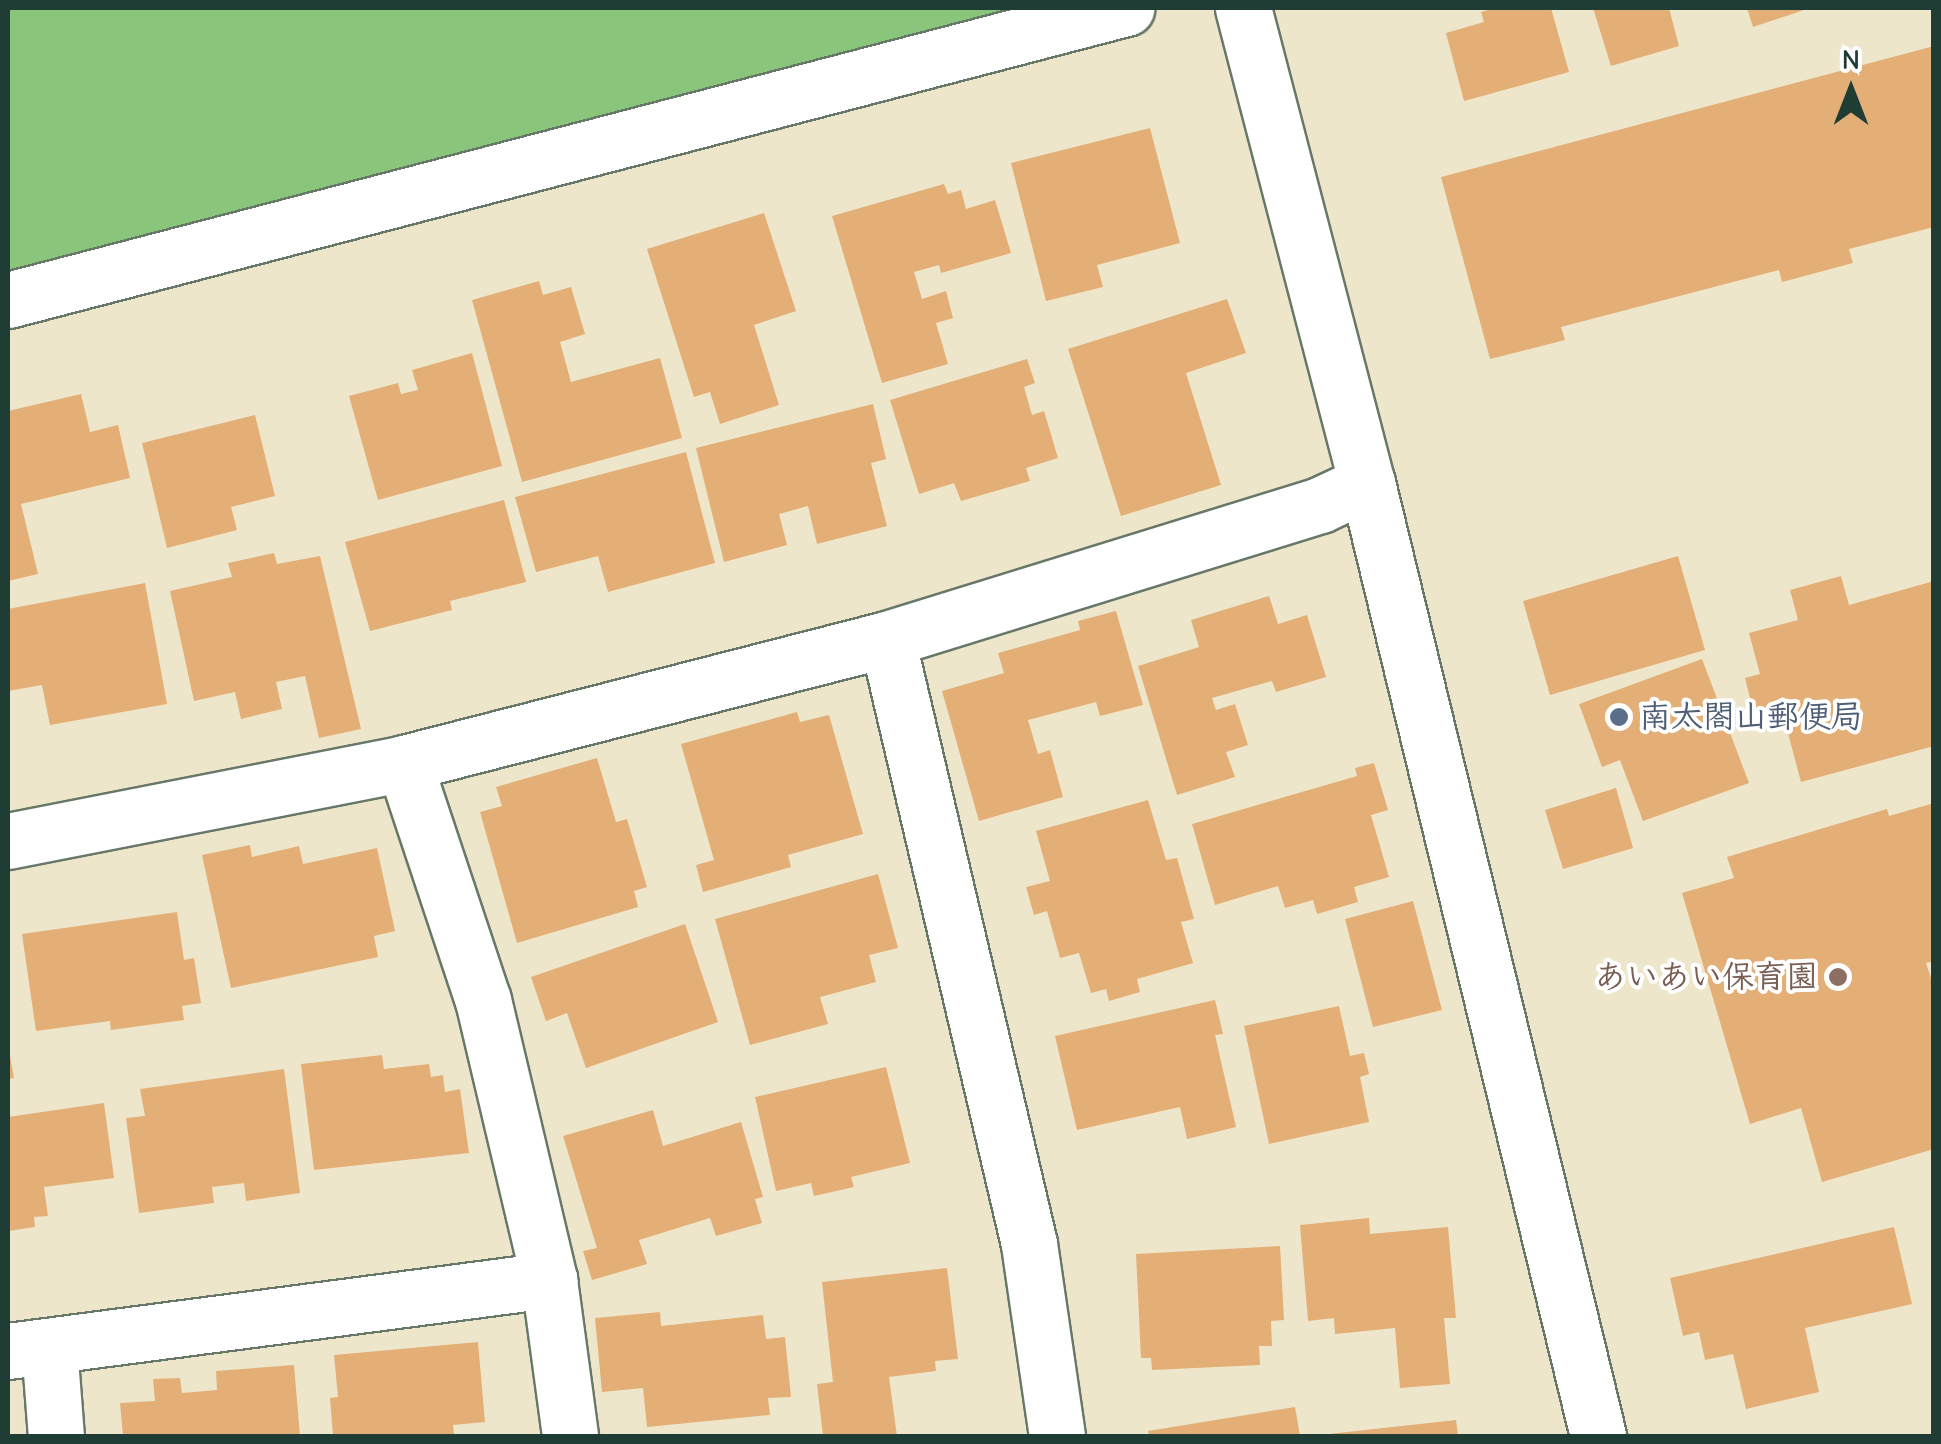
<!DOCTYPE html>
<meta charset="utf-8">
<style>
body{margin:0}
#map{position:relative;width:1941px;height:1444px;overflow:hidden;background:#eee6ca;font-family:"Comic Neue","Klee One",sans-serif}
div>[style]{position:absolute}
.green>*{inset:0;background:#89c57a}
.building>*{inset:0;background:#e4af77}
.roads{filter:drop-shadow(2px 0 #677868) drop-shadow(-2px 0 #677868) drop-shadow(0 2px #677868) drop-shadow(0 -2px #677868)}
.minor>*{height:55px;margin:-27.5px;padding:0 27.5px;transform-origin:27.5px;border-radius:27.5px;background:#fff}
.tertiary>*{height:55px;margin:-27.5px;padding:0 27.5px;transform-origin:27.5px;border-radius:27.5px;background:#fff}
.dots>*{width:28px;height:28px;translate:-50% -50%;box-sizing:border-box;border:5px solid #fff;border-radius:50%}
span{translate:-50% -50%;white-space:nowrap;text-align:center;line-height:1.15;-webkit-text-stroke:8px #fff;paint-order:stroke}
.service-label{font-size:32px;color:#4e5e75;font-weight:700}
.left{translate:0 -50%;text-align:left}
.education-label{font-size:32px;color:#785e54;font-weight:700}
.right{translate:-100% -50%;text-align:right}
.frame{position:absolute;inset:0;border:10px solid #1f3d34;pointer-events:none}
.north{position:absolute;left:1801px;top:40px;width:100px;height:100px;-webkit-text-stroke:8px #fff;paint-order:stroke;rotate:0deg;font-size:28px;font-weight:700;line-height:40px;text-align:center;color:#1f3d34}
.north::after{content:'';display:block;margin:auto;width:35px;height:45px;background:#1f3d34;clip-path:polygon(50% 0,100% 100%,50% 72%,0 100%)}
</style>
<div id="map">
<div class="green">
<div style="clip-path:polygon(8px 8px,1114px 8px,8px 300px)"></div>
</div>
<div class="building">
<div style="clip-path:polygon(1496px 8px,1551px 8px,1569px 72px,1464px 101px,1446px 33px,1484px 22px,1481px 12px)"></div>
<div style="clip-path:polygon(1593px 8px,1669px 8px,1679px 46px,1611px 66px)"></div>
<div style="clip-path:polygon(1747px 8px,1810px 8px,1753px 27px)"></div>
<div style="clip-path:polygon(1934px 46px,1934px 227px,1849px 249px,1853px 263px,1782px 282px,1779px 270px,1561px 327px,1565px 340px,1490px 359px,1441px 177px)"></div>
<div style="clip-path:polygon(1150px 128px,1180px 243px,1097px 265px,1103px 287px,1046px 301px,1011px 163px)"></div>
<div style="clip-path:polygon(944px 184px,948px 194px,961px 190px,966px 209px,995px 200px,1011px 253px,941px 273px,939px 265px,914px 272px,922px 299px,946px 291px,953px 318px,936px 323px,948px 364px,882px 383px,832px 216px)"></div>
<div style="clip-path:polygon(764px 213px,796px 311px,754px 325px,779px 405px,720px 424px,710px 392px,694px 397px,647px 249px)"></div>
<div style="clip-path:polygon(539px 281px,543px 295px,571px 287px,585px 334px,560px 342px,571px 382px,660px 358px,682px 438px,522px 482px,472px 300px)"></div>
<div style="clip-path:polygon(1227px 299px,1246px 353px,1186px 373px,1221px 485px,1121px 516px,1068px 349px)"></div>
<div style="clip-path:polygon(472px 353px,502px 466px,378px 500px,349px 396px,398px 383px,401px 394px,418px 390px,412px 370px)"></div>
<div style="clip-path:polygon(1027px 359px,1035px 383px,1024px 387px,1032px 415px,1044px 411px,1058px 458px,1026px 468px,1030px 481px,961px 501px,954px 483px,919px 494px,890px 400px)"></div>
<div style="clip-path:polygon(81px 394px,90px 432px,118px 425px,130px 478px,21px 504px,38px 574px,8px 581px,8px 411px)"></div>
<div style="clip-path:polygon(873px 404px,886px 459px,871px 463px,887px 526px,817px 544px,808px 506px,779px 514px,787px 545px,724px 562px,696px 448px)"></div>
<div style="clip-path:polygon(255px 415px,275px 496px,231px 507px,237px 530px,167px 548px,142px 443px)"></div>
<div style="clip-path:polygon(686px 452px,715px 563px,608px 592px,598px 556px,536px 572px,515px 497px)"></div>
<div style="clip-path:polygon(504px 500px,526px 582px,450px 601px,452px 610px,370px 631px,345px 542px)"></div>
<div style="clip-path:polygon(274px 553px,277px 564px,320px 556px,361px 729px,319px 738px,305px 676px,276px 682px,282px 709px,241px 719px,235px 692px,194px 701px,170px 591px,232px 577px,228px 563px)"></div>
<div style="clip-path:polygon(1678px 556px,1705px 650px,1550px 695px,1523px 601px)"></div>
<div style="clip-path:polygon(1841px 576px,1849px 605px,1934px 581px,1934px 746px,1801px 782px,1781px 707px,1754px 714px,1745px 678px,1760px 674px,1749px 633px,1798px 620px,1790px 590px)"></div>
<div style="clip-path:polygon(145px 583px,167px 704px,50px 725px,42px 685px,8px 691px,8px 609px)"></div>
<div style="clip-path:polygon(1269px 596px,1278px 624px,1307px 615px,1326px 677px,1276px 692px,1272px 681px,1212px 698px,1216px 710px,1235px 704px,1248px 745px,1226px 752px,1235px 777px,1177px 795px,1138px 666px,1199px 647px,1191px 620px)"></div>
<div style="clip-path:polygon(1116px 611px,1143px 705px,1100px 716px,1096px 702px,1028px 720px,1038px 754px,1050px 750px,1063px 797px,979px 821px,942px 691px,1004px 673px,998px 653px,1080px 630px,1078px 621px)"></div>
<div style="clip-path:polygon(1702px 659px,1749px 783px,1643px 821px,1620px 760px,1602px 767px,1579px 704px)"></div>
<div style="clip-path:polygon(797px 712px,800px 722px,829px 715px,863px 834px,788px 855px,791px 867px,703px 892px,696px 865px,714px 860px,681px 744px)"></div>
<div style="clip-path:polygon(597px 758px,616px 822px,627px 819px,647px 887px,634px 891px,638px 907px,517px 943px,480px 812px,502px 806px,496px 787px)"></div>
<div style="clip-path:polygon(1374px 763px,1388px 810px,1371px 815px,1389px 877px,1354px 887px,1358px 902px,1317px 914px,1313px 900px,1285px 908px,1278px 886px,1215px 905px,1192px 824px,1357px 776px,1355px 768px)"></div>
<div style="clip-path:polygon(1616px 788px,1633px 848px,1563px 869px,1545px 810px)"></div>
<div style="clip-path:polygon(1148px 800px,1166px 860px,1177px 858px,1194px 919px,1181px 922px,1193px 963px,1137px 979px,1140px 992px,1109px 1001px,1106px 989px,1091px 993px,1079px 953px,1060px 958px,1047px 911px,1034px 915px,1026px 887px,1050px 881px,1036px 831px)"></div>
<div style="clip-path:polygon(1934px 803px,1934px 961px,1926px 963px,1934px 987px,1934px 1149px,1822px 1182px,1801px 1108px,1750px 1124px,1682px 893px,1734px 878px,1727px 857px,1887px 809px,1889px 816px)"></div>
<div style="clip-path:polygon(250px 845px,252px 857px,299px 846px,303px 864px,377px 848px,395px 931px,374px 936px,378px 957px,231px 988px,202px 855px)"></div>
<div style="clip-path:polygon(878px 874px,898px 948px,869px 955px,876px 982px,820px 997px,828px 1024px,750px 1045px,715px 919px)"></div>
<div style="clip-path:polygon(1413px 901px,1442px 1010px,1373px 1027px,1345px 919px)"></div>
<div style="clip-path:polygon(177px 912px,184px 960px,194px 958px,201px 1003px,182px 1006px,184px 1020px,111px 1030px,110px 1021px,36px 1031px,22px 934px)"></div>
<div style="clip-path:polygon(685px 924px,718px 1022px,586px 1068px,567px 1013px,546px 1021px,531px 977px)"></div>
<div style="clip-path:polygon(1215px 1000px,1223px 1034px,1215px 1035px,1236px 1127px,1187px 1139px,1180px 1107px,1077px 1130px,1055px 1036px)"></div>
<div style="clip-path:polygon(1339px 1006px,1350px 1056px,1364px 1053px,1369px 1074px,1360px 1077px,1369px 1122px,1269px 1144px,1244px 1026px)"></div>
<div style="clip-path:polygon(8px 1045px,14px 1078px,8px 1079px)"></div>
<div style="clip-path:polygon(382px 1055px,384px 1069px,429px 1064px,431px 1077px,443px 1075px,445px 1092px,460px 1089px,469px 1153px,314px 1170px,301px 1064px)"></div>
<div style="clip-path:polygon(886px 1067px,910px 1163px,851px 1177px,854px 1187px,814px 1196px,811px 1183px,776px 1191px,755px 1097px)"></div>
<div style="clip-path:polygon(284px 1069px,300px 1193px,246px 1201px,244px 1183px,212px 1187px,214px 1203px,139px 1213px,126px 1118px,145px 1116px,140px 1089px)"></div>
<div style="clip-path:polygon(104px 1103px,114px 1178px,44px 1187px,48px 1216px,34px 1217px,35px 1227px,8px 1231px,8px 1117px)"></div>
<div style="clip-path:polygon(653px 1110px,663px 1146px,741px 1122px,763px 1197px,755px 1199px,762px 1223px,716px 1236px,710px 1218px,639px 1240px,647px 1264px,592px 1280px,583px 1251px,597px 1248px,563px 1136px)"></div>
<div style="clip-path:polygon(1369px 1218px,1370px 1234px,1448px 1227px,1456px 1318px,1444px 1318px,1450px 1384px,1400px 1388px,1395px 1328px,1335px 1334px,1334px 1318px,1308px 1321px,1300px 1225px)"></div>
<div style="clip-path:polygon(1894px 1227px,1912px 1304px,1805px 1328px,1819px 1392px,1746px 1409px,1733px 1354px,1705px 1360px,1699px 1332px,1683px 1336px,1670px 1278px)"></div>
<div style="clip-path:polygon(1280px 1246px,1284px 1320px,1271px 1321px,1272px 1346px,1259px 1346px,1260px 1365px,1152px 1370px,1151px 1358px,1141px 1358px,1136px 1254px)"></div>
<div style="clip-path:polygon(947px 1268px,958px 1359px,935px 1361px,936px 1371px,889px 1377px,897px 1436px,823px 1436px,817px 1384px,833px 1382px,822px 1282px)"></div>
<div style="clip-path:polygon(660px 1312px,661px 1326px,763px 1315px,766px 1339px,785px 1337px,791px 1397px,768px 1398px,770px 1415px,647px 1427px,643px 1388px,602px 1392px,595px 1318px)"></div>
<div style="clip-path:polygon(478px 1342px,485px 1422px,453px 1425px,454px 1436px,333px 1436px,330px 1398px,338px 1397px,334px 1355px)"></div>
<div style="clip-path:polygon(294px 1365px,300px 1436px,123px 1436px,120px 1403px,155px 1401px,153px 1379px,180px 1378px,182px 1393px,217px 1390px,216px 1371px)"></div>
<div style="clip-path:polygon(1295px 1407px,1300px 1436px,1149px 1436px,1148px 1431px)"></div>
<div style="clip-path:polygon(1456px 1420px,1458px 1436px,1329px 1436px,1329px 1434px)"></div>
</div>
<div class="roads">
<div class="minor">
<div style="left:887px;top:639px;width:621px;rotate:76.79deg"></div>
<div style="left:1029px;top:1244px;width:194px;rotate:81.7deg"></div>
<div style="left:404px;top:763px;width:250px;rotate:71.6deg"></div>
<div style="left:483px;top:1000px;width:288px;rotate:76.7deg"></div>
<div style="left:549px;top:1280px;width:157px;rotate:82.3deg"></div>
<div style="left:8px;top:841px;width:404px;rotate:-11.1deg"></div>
<div style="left:404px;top:763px;width:499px;rotate:-14.4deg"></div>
<div style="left:887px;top:639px;width:453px;rotate:-17.2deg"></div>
<div style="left:1320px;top:505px;width:52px;rotate:-25.1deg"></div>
<div style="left:49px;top:1346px;width:90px;rotate:85.6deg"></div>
<div style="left:8px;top:1351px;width:546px;rotate:-7.48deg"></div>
</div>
<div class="tertiary">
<div style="left:1243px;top:8px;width:491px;rotate:75.4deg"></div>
<div style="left:1367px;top:483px;width:981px;rotate:76.37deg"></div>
<div style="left:8px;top:300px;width:1156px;rotate:-14.64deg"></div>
</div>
</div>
<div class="dots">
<div style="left:1619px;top:717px;background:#5c6f8a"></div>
<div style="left:1838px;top:977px;background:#8d6e63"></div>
</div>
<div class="service-label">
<span class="left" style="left:1639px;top:717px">南太閤山郵便局</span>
</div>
<div class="education-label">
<span class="right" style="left:1818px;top:977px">あいあい保育園</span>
</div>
<div class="frame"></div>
<div class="north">N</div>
</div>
